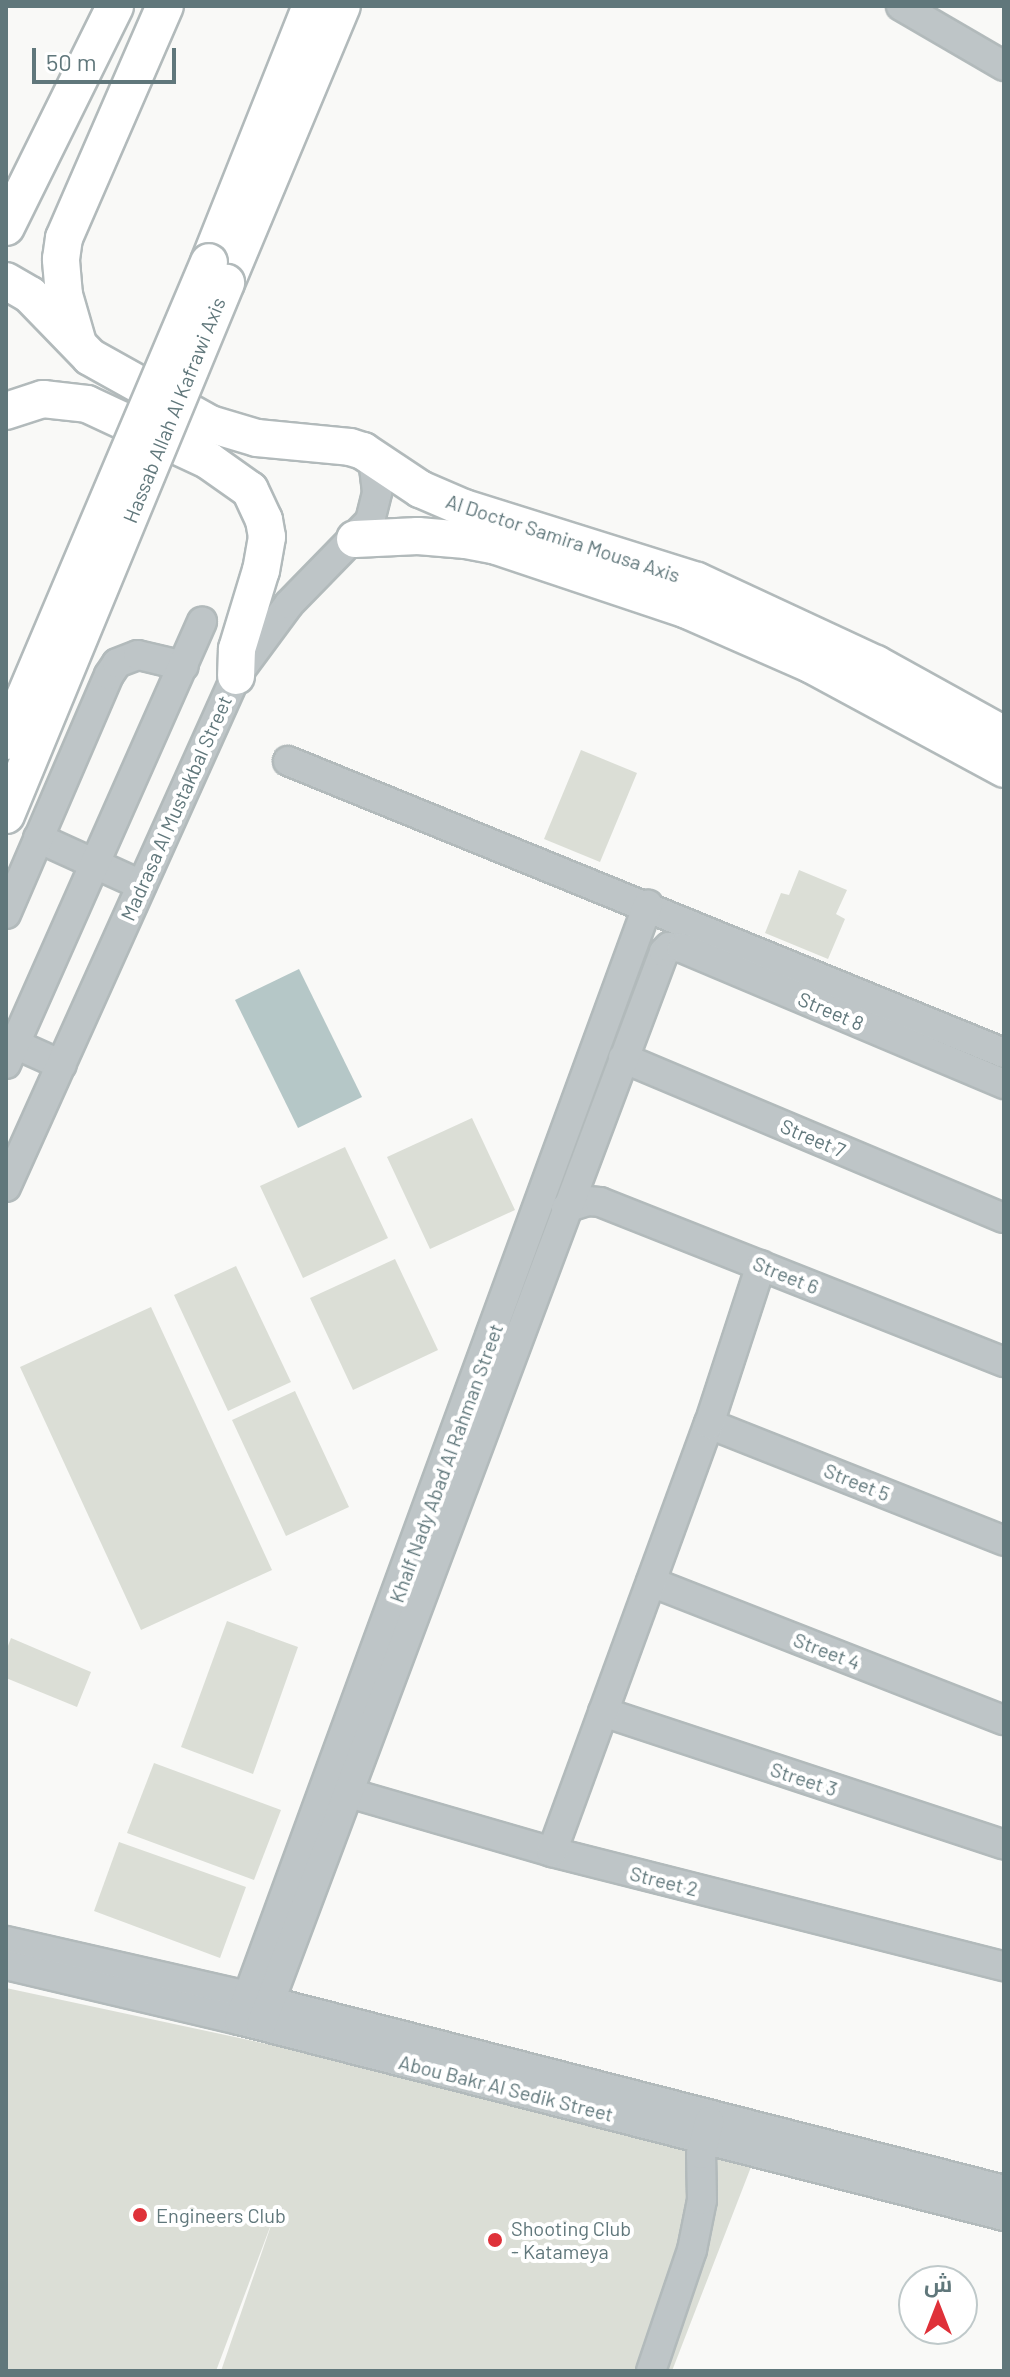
<!DOCTYPE html>
<meta charset="utf-8">
<style>
body{margin:0}
#map{position:relative;width:1010px;height:2377px;overflow:hidden;background:#f9f9f7;font-family:Barlow,Cairo,sans-serif}
div>[style]{position:absolute}
.green>*{inset:0;background:#dbded6}
.water>*{inset:0;background:#b5c7c7}
.roads{filter:drop-shadow(2px 0 #b2babb) drop-shadow(-2px 0 #b2babb) drop-shadow(0 2px #b2babb) drop-shadow(0 -2px #b2babb)}
.minor>*{height:28px;margin:-14px;padding:0 14px;transform-origin:14px;border-radius:14px;background:#bec5c7}
.major>*{height:36px;margin:-18px;padding:0 18px;transform-origin:18px;border-radius:18px;background:#fff}
.bridges{filter:drop-shadow(2px 0 #b2babb) drop-shadow(-2px 0 #b2babb) drop-shadow(0 2px #b2babb) drop-shadow(0 -2px #b2babb)}
.major-bridge>*{height:36px;margin:-18px;padding:0 18px;transform-origin:18px;border-radius:18px;background:#fff}
.dots>*{width:22px;height:22px;translate:-50% -50%;box-sizing:border-box;border:4px solid #fff;border-radius:50%}
span{translate:-50% -50%;white-space:nowrap;text-align:center;line-height:1.15;-webkit-text-stroke:8px #fff;paint-order:stroke}
.street-label{font-size:20px;color:#60777b}
.poi-label{font-size:20px;color:#60777b}
.left{translate:0 -50%;text-align:left}
.frame{position:absolute;inset:0;border:8px solid #60777b;pointer-events:none}
.north{position:absolute;left:898px;top:2265px;width:80px;height:80px;box-sizing:border-box;background:#fff;border:2px solid #bfc9ca;border-radius:50%;rotate:0deg;font-size:22px;font-weight:700;line-height:32px;text-align:center;color:#60777b}
.north::after{content:'';display:block;margin:auto;width:28px;height:36px;background:#df3139;clip-path:polygon(50% 0,100% 100%,50% 72%,0 100%)}
.scale{position:absolute;left:32px;top:48px;width:144px;height:36px;box-sizing:border-box;border:4px solid #60777b;border-top:0;padding-left:10px;font-size:24px;line-height:28px;white-space:nowrap;color:#60777b;-webkit-text-stroke:6px #fff;paint-order:stroke}
</style>
<div id="map">
<div class="green">
<div style="clip-path:polygon(581px 750px,637px 773px,600px 862px,544px 839px)"></div>
<div style="clip-path:polygon(799px 870px,847px 890px,836px 914px,845px 919px,828px 959px,765px 933px,781px 893px,789px 895px)"></div>
<div style="clip-path:polygon(472px 1118px,515px 1210px,430px 1249px,387px 1157px)"></div>
<div style="clip-path:polygon(345px 1147px,388px 1238px,303px 1278px,260px 1186px)"></div>
<div style="clip-path:polygon(395px 1259px,438px 1350px,353px 1390px,310px 1298px)"></div>
<div style="clip-path:polygon(236px 1266px,291px 1382px,228px 1411px,174px 1295px)"></div>
<div style="clip-path:polygon(151px 1307px,272px 1570px,141px 1630px,20px 1367px)"></div>
<div style="clip-path:polygon(295px 1391px,349px 1507px,286px 1536px,232px 1420px)"></div>
<div style="clip-path:polygon(227px 1621px,298px 1647px,253px 1774px,181px 1747px)"></div>
<div style="clip-path:polygon(11px 1638px,91px 1672px,77px 1707px,6px 1678px,6px 1651px)"></div>
<div style="clip-path:polygon(154px 1763px,281px 1810px,254px 1880px,127px 1833px)"></div>
<div style="clip-path:polygon(119px 1842px,246px 1887px,220px 1958px,94px 1911px)"></div>
<div style="clip-path:polygon(6px 1988px,328px 2057px,330px 2053px,751px 2167px,672px 2371px,221px 2371px,276px 2211px,216px 2371px,6px 2371px)"></div>
</div>
<div class="water">
<div style="clip-path:polygon(299px 969px,362px 1097px,298px 1128px,235px 1000px)"></div>
</div>
<div class="roads">
<div class="minor">
<div style="left:901px;top:6px;width:119px;rotate:30.2deg"></div>
<div style="left:288px;top:761px;width:773px;rotate:22.19deg"></div>
<div style="left:38px;top:838px;width:113px;rotate:24.5deg"></div>
<div style="left:6px;top:914px;width:260px;rotate:-66.7deg"></div>
<div style="left:109px;top:675px;width:14px;rotate:-56deg"></div>
<div style="left:117px;top:663px;width:22px;rotate:-21deg"></div>
<div style="left:138px;top:655px;width:47px;rotate:13.4deg"></div>
<div style="left:6px;top:1040px;width:61px;rotate:24.1deg"></div>
<div style="left:623px;top:1058px;width:413px;rotate:22.8deg"></div>
<div style="left:6px;top:1064px;width:484px;rotate:-66.1deg"></div>
<div style="left:6px;top:1187px;width:560px;rotate:-65.77deg"></div>
<div style="left:236px;top:676px;width:89px;rotate:-53.6deg"></div>
<div style="left:289px;top:604px;width:116px;rotate:-45.7deg"></div>
<div style="left:370px;top:521px;width:30px;rotate:-76deg"></div>
<div style="left:377px;top:492px;width:35px;rotate:-97deg"></div>
<div style="left:566px;top:1208px;width:22px;rotate:-18deg"></div>
<div style="left:587px;top:1201px;width:13px;rotate:4deg"></div>
<div style="left:600px;top:1202px;width:435px;rotate:21.6deg"></div>
<div style="left:709px;top:1424px;width:317px;rotate:21.6deg"></div>
<div style="left:651px;top:1582px;width:379px;rotate:21.4deg"></div>
<div style="left:603px;top:1712px;width:422px;rotate:18.3deg"></div>
<div style="left:332px;top:1788px;width:229px;rotate:16.2deg"></div>
<div style="left:552px;top:1852px;width:466px;rotate:14.2deg"></div>
<div style="left:552px;top:1852px;width:456px;rotate:-69.9deg"></div>
<div style="left:709px;top:1424px;width:167px;rotate:-71.9deg"></div>
<div style="left:6px;top:1941px;width:248px;rotate:12.8deg"></div>
<div style="left:248px;top:1996px;width:780px;rotate:14.39deg"></div>
<div style="left:6px;top:1965px;width:239px;rotate:13.3deg"></div>
<div style="left:239px;top:2020px;width:790px;rotate:14.37deg"></div>
<div style="left:239px;top:2020px;width:1188px;rotate:-69.86deg"></div>
<div style="left:261px;top:2025px;width:1146px;rotate:-69.41deg"></div>
<div style="left:664px;top:952px;width:7px;rotate:-45deg"></div>
<div style="left:669px;top:947px;width:13px;rotate:4deg"></div>
<div style="left:682px;top:948px;width:350px;rotate:22.9deg"></div>
<div style="left:651px;top:2371px;width:128px;rotate:-71.3deg"></div>
<div style="left:692px;top:2250px;width:51px;rotate:-78.7deg"></div>
<div style="left:702px;top:2200px;width:46px;rotate:-91.2deg"></div>
<div style="left:701px;top:2154px;width:34px;rotate:-76deg"></div>
</div>
<div class="major">
<div style="left:6px;top:227px;width:246px;rotate:-63.7deg"></div>
<div style="left:209px;top:262px;width:276px;rotate:-68.3deg"></div>
<div style="left:6px;top:281px;width:28px;rotate:30deg"></div>
<div style="left:30px;top:295px;width:86px;rotate:45.9deg"></div>
<div style="left:90px;top:357px;width:137px;rotate:29.2deg"></div>
<div style="left:210px;top:424px;width:49px;rotate:16.6deg"></div>
<div style="left:257px;top:438px;width:93px;rotate:5.5deg"></div>
<div style="left:350px;top:447px;width:14px;rotate:17deg"></div>
<div style="left:363px;top:451px;width:69px;rotate:33.7deg"></div>
<div style="left:420px;top:489px;width:48px;rotate:23.4deg"></div>
<div style="left:464px;top:508px;width:244px;rotate:17.4deg"></div>
<div style="left:697px;top:581px;width:197px;rotate:24.9deg"></div>
<div style="left:876px;top:664px;width:146px;rotate:29deg"></div>
<div style="left:226px;top:283px;width:300px;rotate:-67.3deg"></div>
<div style="left:77px;top:340px;width:47px;rotate:-106.1deg"></div>
<div style="left:64px;top:295px;width:36px;rotate:-95deg"></div>
<div style="left:61px;top:259px;width:21px;rotate:-82deg"></div>
<div style="left:64px;top:238px;width:253px;rotate:-66.5deg"></div>
<div style="left:6px;top:411px;width:39px;rotate:-18deg"></div>
<div style="left:43px;top:399px;width:44px;rotate:6.5deg"></div>
<div style="left:87px;top:404px;width:135px;rotate:25deg"></div>
<div style="left:209px;top:461px;width:50px;rotate:35.3deg"></div>
<div style="left:250px;top:490px;width:33px;rotate:65deg"></div>
<div style="left:264px;top:520px;width:17px;rotate:80deg"></div>
<div style="left:267px;top:537px;width:34px;rotate:100deg"></div>
<div style="left:261px;top:570px;width:83px;rotate:106.9deg"></div>
<div style="left:237px;top:649px;width:27px;rotate:92deg"></div>
<div style="left:355px;top:539px;width:63px;rotate:-2.7deg"></div>
<div style="left:418px;top:536px;width:48px;rotate:4.8deg"></div>
<div style="left:466px;top:540px;width:31px;rotate:11deg"></div>
<div style="left:496px;top:546px;width:201px;rotate:18.5deg"></div>
<div style="left:687px;top:610px;width:137px;rotate:23.7deg"></div>
<div style="left:812px;top:665px;width:218px;rotate:28.4deg"></div>
</div>
</div>
<div class="bridges">
<div class="major-bridge">
<div style="left:6px;top:741px;width:520px;rotate:-67.03deg"></div>
<div style="left:6px;top:815px;width:576px;rotate:-67.53deg"></div>
</div>
</div>
<div class="dots">
<div style="left:140px;top:2215px;background:#df3139"></div>
<div style="left:495px;top:2240px;background:#df3139"></div>
</div>
<div class="street-label">
<span style="left:174px;top:410px;rotate:-68deg">Hassab Allah Al Kafrawi Axis</span>
<span style="left:563px;top:538px;rotate:18deg">Al Doctor Samira Mousa Axis</span>
<span style="left:176px;top:808px;rotate:-66deg">Madrasa Al Mustakbal Street</span>
<span style="left:831px;top:1011px;rotate:23deg">Street 8</span>
<span style="left:813px;top:1138px;rotate:23deg">Street 7</span>
<span style="left:786px;top:1275px;rotate:22deg">Street 6</span>
<span style="left:446px;top:1463px;rotate:-70deg">Khalf Nady Abad Al Rahman Street</span>
<span style="left:857px;top:1482px;rotate:22deg">Street 5</span>
<span style="left:827px;top:1651px;rotate:21deg">Street 4</span>
<span style="left:804px;top:1779px;rotate:18deg">Street 3</span>
<span style="left:664px;top:1881px;rotate:14deg">Street 2</span>
<span style="left:506px;top:2088px;rotate:14deg">Abou Bakr Al Sedik Street</span>
</div>
<div class="poi-label">
<span class="left" style="left:156px;top:2215px">Engineers Club</span>
<span class="left" style="left:511px;top:2240px">Shooting Club<br>- Katameya</span>
</div>
<div class="frame"></div>
<div class="north">ش</div>
<div class="scale">50 m</div>
</div>
